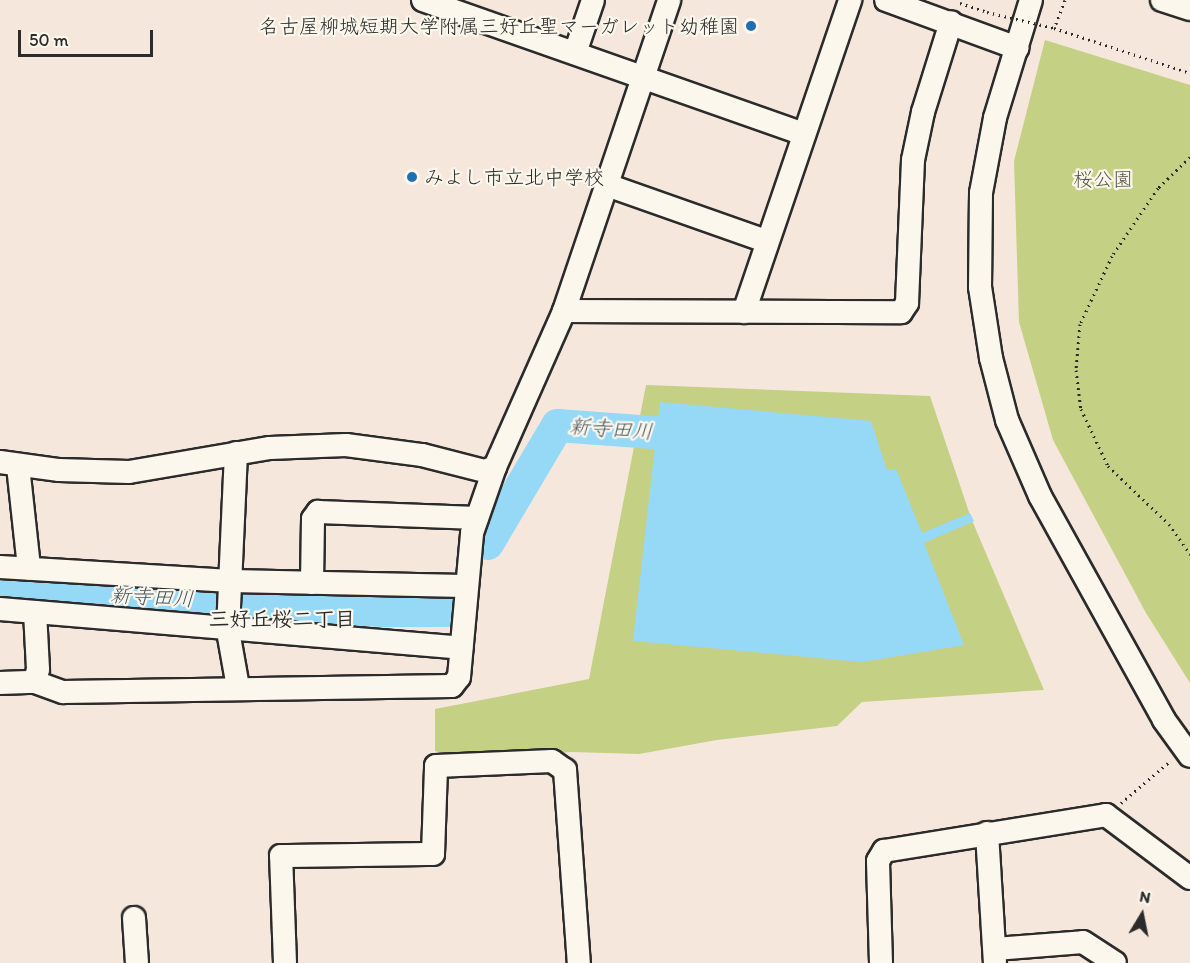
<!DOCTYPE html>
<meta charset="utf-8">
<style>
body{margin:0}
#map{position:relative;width:1190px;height:963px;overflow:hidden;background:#f6e7dd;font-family:Itim,"Klee One",sans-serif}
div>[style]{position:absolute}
.green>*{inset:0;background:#c4d084}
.water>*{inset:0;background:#95d9f7}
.river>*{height:33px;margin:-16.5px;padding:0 16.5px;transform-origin:16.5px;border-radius:16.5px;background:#95d9f7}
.path>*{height:3px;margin-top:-1.5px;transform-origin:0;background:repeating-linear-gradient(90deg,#2b2b2b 0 1.5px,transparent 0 6px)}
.roads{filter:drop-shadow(2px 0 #2b2b2b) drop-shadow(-2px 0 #2b2b2b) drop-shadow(0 2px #2b2b2b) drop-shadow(0 -2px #2b2b2b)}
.minor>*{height:22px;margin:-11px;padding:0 11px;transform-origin:11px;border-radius:11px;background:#fbf7ec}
.path-bridge>*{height:3px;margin-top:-1.5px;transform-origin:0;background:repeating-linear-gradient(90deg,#2b2b2b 0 1.5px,transparent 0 6px)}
.dots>*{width:16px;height:16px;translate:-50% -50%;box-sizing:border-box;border:3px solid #fbf7ec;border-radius:50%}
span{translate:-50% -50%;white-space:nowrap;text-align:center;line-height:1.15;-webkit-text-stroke:4.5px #fbf7ec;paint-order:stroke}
.poi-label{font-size:20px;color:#2b2b2b}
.right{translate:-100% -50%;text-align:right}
.left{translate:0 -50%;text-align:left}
.park-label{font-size:20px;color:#515441}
.water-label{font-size:21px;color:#46565e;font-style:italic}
.neighbourhood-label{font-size:21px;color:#2b2b2b;font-weight:700}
.north{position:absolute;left:1112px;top:885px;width:60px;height:60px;-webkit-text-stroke:4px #fbf7ec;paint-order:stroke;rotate:10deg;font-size:16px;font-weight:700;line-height:24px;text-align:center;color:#2b2b2b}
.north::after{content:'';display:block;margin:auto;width:21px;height:27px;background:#2b2b2b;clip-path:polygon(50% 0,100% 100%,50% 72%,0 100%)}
.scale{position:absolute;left:18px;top:30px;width:135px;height:27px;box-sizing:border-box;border:3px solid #2b2b2b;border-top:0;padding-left:8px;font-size:18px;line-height:21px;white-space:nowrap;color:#2b2b2b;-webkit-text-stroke:4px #fbf7ec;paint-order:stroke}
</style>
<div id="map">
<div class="green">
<div style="clip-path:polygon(1045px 40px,1190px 85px,1190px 683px,1146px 613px,1053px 440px,1019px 322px,1014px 161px)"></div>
<div style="clip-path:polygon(646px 385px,930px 396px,971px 518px,1044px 690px,862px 702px,837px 726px,717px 740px,639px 754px,572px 752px,462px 759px,435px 751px,435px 709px,589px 679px)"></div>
</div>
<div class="water">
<div style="clip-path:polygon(660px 402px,871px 421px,887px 470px,896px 469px,922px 533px,970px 513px,974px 521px,924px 543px,964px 645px,862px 662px,633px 641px)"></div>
</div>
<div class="river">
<div style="left:487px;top:543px;width:137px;rotate:-59.3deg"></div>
<div style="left:557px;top:425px;width:109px;rotate:4.2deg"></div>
<div style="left:666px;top:433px;width:35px;rotate:43deg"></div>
<div style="left:0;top:588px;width:387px;rotate:3.3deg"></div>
<div style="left:386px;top:610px;width:62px"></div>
</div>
<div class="path">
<div style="left:1065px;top:0;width:30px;rotate:111deg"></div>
<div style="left:1054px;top:28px;width:143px;rotate:18.3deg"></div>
<div style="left:960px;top:3px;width:28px;rotate:18deg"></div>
<div style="left:1190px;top:157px;width:45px;rotate:135.9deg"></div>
<div style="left:1158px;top:188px;width:82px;rotate:124.1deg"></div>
<div style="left:1112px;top:256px;width:75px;rotate:115.2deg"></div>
<div style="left:1080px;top:324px;width:46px;rotate:95deg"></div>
<div style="left:1076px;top:370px;width:39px;rotate:83deg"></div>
<div style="left:1081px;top:409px;width:63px;rotate:64.7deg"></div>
<div style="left:1108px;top:466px;width:84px;rotate:43.6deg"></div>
<div style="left:1169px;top:524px;width:37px;rotate:55deg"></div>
<div style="left:1121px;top:803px;width:63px;rotate:-40.5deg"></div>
</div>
<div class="roads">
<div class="minor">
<div style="left:423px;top:0;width:404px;rotate:19.4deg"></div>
<div style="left:886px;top:0;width:140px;rotate:20.1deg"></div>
<div style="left:1031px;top:0;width:123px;rotate:107deg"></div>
<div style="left:995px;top:118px;width:76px;rotate:100.6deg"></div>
<div style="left:981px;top:193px;width:94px;rotate:90.6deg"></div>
<div style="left:980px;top:287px;width:72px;rotate:81.2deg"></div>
<div style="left:991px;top:358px;width:64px;rotate:75.5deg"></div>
<div style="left:1007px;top:420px;width:83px;rotate:66.5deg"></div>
<div style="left:1040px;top:496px;width:256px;rotate:61deg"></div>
<div style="left:1164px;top:720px;width:44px;rotate:54.2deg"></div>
<div style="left:1162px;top:0;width:29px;rotate:18deg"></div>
<div style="left:575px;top:53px;width:56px;rotate:-71.2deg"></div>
<div style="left:607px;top:185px;width:169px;rotate:19.4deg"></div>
<div style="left:564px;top:311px;width:337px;rotate:0.2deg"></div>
<div style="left:901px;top:312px;width:11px;rotate:-56deg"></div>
<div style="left:907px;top:303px;width:143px;rotate:-87.6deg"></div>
<div style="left:913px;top:160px;width:49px;rotate:-78.2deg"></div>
<div style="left:923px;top:112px;width:94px;rotate:-72.7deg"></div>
<div style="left:744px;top:312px;width:330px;rotate:-71.2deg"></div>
<div style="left:236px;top:453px;width:178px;rotate:92.6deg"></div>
<div style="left:228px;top:631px;width:57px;rotate:79.9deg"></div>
<div style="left:0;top:462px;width:60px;rotate:7.7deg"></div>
<div style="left:59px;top:470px;width:70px;rotate:1.6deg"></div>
<div style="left:129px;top:472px;width:143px;rotate:-9.7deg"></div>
<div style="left:270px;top:448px;width:76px;rotate:-2.3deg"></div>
<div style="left:346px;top:445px;width:77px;rotate:7.5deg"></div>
<div style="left:422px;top:455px;width:65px;rotate:14.3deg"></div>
<div style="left:485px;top:471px;width:11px;rotate:-22deg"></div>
<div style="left:495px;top:467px;width:171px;rotate:-66.1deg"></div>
<div style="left:564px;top:311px;width:328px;rotate:-71.3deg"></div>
<div style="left:18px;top:466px;width:103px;rotate:83.8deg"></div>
<div style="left:0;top:567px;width:231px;rotate:3.5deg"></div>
<div style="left:231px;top:581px;width:233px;rotate:1.2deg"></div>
<div style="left:312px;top:583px;width:64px;rotate:-89.1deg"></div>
<div style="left:313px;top:519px;width:9px;rotate:-54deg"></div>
<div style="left:318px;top:512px;width:159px;rotate:2.2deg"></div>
<div style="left:0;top:609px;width:463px;rotate:4.8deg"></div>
<div style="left:35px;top:682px;width:30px;rotate:20deg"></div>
<div style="left:63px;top:692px;width:389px;rotate:-0.9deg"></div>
<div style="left:452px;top:686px;width:11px;rotate:-52deg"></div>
<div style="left:459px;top:677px;width:145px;rotate:-84.8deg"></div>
<div style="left:472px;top:533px;width:70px;rotate:-70.8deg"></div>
<div style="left:0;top:683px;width:35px;rotate:-2deg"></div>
<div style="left:35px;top:682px;width:13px;rotate:-77deg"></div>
<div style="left:38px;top:669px;width:57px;rotate:-93deg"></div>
<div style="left:987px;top:833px;width:130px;rotate:86.5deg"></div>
<div style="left:134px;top:918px;width:45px;rotate:86.2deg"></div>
<div style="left:995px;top:949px;width:88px;rotate:-4.5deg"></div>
<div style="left:1083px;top:942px;width:38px;rotate:33deg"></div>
<div style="left:285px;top:963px;width:107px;rotate:-92.1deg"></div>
<div style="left:281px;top:856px;width:152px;rotate:-0.8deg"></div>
<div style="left:433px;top:854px;width:88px;rotate:-88deg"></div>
<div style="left:436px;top:766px;width:116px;rotate:-2.5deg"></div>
<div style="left:552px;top:761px;width:16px;rotate:35deg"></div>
<div style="left:565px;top:770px;width:194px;rotate:85.9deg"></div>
<div style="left:881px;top:963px;width:102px;rotate:-91.7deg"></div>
<div style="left:878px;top:861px;width:12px;rotate:-59deg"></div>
<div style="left:884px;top:851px;width:225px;rotate:-9.2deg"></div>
<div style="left:1106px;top:815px;width:105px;rotate:36.9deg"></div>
</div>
</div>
<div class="path-bridge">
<div style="left:987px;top:12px;width:69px;rotate:13.4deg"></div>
</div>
<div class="dots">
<div style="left:751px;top:26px;background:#1f6fb2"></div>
<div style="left:412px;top:177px;background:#1f6fb2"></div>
</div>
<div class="poi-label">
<span class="right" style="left:739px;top:26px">名古屋柳城短期大学附属三好丘聖マーガレット幼稚園</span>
<span class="left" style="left:424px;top:177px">みよし市立北中学校</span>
</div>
<div class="park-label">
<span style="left:1103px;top:179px">桜公園</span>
</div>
<div class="water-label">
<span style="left:611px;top:429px;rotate:4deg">新寺田川</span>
<span style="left:152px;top:597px;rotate:3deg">新寺田川</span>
</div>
<div class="neighbourhood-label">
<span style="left:282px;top:619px">三好丘桜二丁目</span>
</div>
<div class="north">N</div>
<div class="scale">50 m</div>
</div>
